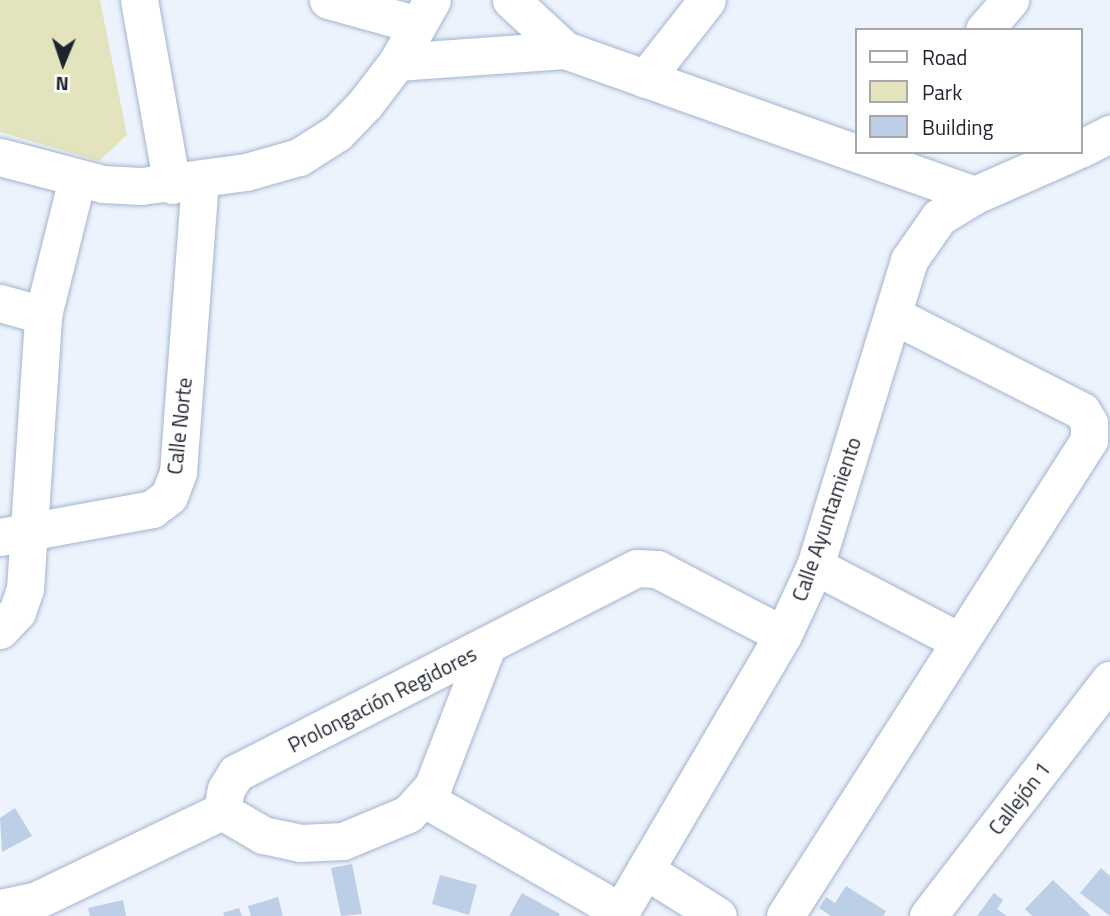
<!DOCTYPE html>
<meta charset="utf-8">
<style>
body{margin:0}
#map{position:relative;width:1110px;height:916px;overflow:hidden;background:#ecf3fd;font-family:"Titillium Web",sans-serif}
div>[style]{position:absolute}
.green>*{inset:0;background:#e3e3bd}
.building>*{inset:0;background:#bdcee7}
.roads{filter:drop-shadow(0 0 2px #a4b4cd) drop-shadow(0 0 2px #a4b4cd)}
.minor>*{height:37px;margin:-18.5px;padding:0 18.5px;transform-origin:18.5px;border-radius:18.5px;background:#fff}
span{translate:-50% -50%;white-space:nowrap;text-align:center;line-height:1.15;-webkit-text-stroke:7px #fff;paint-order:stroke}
.street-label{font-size:21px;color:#1e242d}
.legend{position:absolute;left:855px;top:28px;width:228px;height:126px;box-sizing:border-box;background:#fff;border:2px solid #a5a7ab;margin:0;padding:9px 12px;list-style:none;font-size:21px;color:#1e242d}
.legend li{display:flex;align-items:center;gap:14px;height:35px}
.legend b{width:35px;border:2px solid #a5a7ab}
.north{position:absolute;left:28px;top:28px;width:70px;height:70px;-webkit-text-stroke:5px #fff;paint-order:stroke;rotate:182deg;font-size:19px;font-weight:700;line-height:28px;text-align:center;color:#1e242d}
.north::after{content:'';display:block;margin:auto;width:24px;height:32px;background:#1e242d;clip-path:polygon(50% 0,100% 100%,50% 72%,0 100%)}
</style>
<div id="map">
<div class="green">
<div style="clip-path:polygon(0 0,100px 0,127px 135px,99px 161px,0 132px)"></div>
</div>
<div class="building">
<div style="clip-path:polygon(15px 808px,32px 836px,2px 852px,0 818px)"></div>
<div style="clip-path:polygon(352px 864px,362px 914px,341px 916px,331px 868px)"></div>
<div style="clip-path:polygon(1101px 868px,1110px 876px,1110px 916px,1080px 893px)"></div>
<div style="clip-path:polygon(440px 875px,477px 885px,469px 915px,432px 904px)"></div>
<div style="clip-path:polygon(1053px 880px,1091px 916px,1032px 916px,1025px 909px)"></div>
<div style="clip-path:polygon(846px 886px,886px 911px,883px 916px,831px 916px,819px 908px,826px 897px,835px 903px)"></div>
<div style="clip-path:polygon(522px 893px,560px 914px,559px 916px,509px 916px)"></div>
<div style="clip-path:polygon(994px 893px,1003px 900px,997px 909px,1007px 916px,977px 916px)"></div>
<div style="clip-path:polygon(278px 897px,283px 916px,251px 916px,248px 906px)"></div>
<div style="clip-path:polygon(123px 900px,126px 916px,90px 916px,88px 908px)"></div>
<div style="clip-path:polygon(239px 908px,242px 916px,224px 916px,223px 913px)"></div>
</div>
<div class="roads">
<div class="minor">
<div style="left:139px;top:0;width:188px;rotate:79.9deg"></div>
<div style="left:328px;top:0;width:93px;rotate:15.5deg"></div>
<div style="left:511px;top:0;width:74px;rotate:42.8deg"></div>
<div style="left:984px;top:30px;width:40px;rotate:-49deg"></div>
<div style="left:397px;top:62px;width:168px;rotate:-4.1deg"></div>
<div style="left:565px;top:50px;width:435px;rotate:19.5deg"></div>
<div style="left:645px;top:79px;width:100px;rotate:-51.9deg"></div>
<div style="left:1080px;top:149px;width:34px;rotate:-27deg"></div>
<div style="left:0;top:157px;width:106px;rotate:14.7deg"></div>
<div style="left:103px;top:184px;width:38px;rotate:3deg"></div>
<div style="left:141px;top:186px;width:106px;rotate:-7.6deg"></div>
<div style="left:246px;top:172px;width:55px;rotate:-15.8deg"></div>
<div style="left:299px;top:157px;width:45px;rotate:-32.3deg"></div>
<div style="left:337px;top:133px;width:40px;rotate:-46deg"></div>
<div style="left:365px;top:104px;width:53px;rotate:-52.7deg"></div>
<div style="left:397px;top:62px;width:71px;rotate:-60.6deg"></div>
<div style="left:0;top:303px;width:45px;rotate:15.6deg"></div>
<div style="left:0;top:537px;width:155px;rotate:-10.4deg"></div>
<div style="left:152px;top:509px;width:21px;rotate:-37deg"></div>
<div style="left:169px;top:496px;width:26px;rotate:-69deg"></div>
<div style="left:178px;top:472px;width:293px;rotate:-85.7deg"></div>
<div style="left:815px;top:566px;width:162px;rotate:27.5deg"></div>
<div style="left:0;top:630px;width:25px;rotate:-47deg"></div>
<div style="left:17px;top:612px;width:24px;rotate:-71deg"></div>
<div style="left:25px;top:589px;width:275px;rotate:-86.2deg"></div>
<div style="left:43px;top:315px;width:140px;rotate:-76deg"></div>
<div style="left:423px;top:798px;width:228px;rotate:29.9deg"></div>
<div style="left:222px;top:811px;width:48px;rotate:30.3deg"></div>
<div style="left:263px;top:835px;width:38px;rotate:12deg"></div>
<div style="left:300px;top:843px;width:43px;rotate:-2.7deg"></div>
<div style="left:343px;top:841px;width:70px;rotate:-22.6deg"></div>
<div style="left:408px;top:814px;width:38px;rotate:-48deg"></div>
<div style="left:433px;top:786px;width:150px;rotate:-68.9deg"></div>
<div style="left:645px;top:870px;width:86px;rotate:32.2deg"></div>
<div style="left:0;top:908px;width:38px;rotate:-12deg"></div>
<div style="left:37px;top:900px;width:205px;rotate:-25.7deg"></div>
<div style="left:222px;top:811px;width:22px;rotate:-80deg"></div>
<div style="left:226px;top:789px;width:19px;rotate:-58deg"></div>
<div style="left:236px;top:773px;width:450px;rotate:-27.1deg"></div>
<div style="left:637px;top:568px;width:20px;rotate:3deg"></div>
<div style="left:657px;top:569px;width:142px;rotate:27.6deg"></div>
<div style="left:618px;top:916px;width:326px;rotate:-59.6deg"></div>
<div style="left:783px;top:635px;width:76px;rotate:-65.1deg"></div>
<div style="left:815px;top:566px;width:320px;rotate:-72.9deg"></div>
<div style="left:909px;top:260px;width:52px;rotate:-55.1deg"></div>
<div style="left:939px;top:217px;width:42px;rotate:-31.4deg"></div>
<div style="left:975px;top:195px;width:107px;rotate:-23.7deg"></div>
<div style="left:785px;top:916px;width:565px;rotate:-57.44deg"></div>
<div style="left:1089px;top:440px;width:17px;rotate:-90deg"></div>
<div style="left:1089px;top:423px;width:14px;rotate:-120deg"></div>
<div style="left:1082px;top:411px;width:212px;rotate:-153.1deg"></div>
<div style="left:928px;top:916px;width:298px;rotate:-52.4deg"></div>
</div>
</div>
<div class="street-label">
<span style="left:179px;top:426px;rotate:-84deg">Calle Norte</span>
<span style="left:826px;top:519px;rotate:-71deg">Calle Ayuntamiento</span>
<span style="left:382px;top:699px;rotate:-27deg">Prolongación Regidores</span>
<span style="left:1019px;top:798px;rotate:-52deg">Callejón 1</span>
</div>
<ul class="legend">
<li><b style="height:9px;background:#fff"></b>Road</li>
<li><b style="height:19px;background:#e3e3bd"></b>Park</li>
<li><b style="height:19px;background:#bdcee7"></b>Building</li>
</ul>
<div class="north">N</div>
</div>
